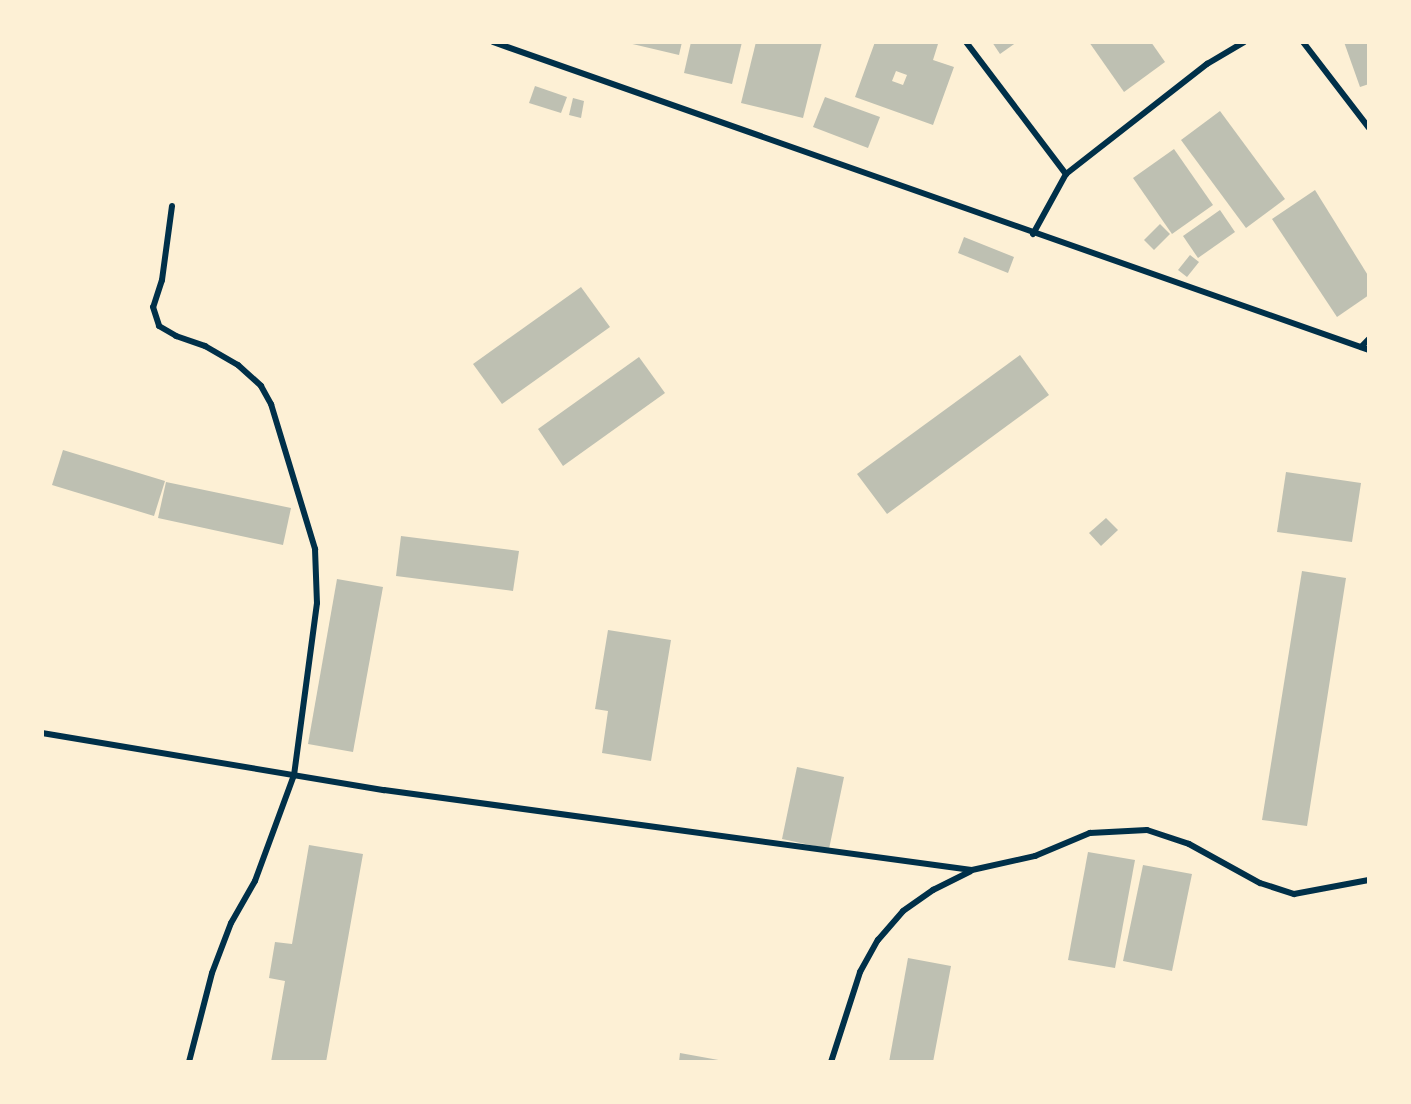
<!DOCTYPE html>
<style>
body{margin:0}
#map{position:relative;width:1411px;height:1104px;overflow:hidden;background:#fdf0d5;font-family:Roboto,sans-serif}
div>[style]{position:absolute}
.building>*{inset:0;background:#bec0b2}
.minor>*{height:6px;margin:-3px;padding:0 3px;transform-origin:3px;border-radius:3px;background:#003049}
span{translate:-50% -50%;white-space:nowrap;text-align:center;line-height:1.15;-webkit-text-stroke:6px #fdf0d5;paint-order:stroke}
.frame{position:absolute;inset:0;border:44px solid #fdf0d5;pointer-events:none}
</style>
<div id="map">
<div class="building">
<div style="clip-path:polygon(624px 42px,682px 42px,679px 55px)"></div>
<div style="clip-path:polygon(691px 42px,742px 42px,732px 84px,684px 73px)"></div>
<div style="clip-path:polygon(756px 42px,822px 42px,803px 118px,741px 103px)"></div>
<div style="clip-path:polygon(evenodd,875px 42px,938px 44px,933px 60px,954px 67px,933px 125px,855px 97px,875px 42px,896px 71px,907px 75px,903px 85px,892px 81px,896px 71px)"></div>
<div style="clip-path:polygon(992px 42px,1017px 42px,1000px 54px)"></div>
<div style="clip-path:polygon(1089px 42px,1151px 42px,1165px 62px,1124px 92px)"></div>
<div style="clip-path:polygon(1344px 42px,1369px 42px,1369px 84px,1360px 87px)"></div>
<div style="clip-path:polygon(535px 86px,567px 97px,561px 113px,529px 103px)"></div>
<div style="clip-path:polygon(825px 97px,880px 117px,868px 148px,813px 127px)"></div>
<div style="clip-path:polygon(573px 98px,584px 101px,581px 118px,569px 115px)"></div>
<div style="clip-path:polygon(1220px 111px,1285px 199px,1246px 228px,1181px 140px)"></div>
<div style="clip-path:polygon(1174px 149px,1213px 205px,1172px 234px,1133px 178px)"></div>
<div style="clip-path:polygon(1315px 190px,1369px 277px,1369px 295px,1337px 317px,1272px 219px)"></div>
<div style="clip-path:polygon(1220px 210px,1235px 232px,1198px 258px,1183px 236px)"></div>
<div style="clip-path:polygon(1160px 224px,1170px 234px,1154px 250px,1144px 240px)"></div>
<div style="clip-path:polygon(964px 237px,1014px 257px,1008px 273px,958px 253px)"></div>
<div style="clip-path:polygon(1190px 255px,1199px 262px,1187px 277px,1178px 270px)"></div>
<div style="clip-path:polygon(581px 287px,610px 327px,502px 404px,473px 364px)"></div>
<div style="clip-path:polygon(1020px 355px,1049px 395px,887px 514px,857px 474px)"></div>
<div style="clip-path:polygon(639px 357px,665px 393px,563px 466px,538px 429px)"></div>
<div style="clip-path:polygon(63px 450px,165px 481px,154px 516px,52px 485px)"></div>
<div style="clip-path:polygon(1286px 472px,1361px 483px,1352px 542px,1277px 532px)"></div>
<div style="clip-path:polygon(166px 482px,291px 508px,283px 545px,158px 518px)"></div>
<div style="clip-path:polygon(1106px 518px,1118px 530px,1101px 546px,1089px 533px)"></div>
<div style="clip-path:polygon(401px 536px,519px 551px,513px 591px,396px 576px)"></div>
<div style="clip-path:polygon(1302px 571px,1346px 578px,1307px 826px,1262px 820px)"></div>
<div style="clip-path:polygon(337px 579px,383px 587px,353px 752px,308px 744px)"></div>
<div style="clip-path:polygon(608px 630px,671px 640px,651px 761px,602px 753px,608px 711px,595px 709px)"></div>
<div style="clip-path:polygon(797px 767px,844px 777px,829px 849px,782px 839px)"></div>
<div style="clip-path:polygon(309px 845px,363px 854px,326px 1062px,271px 1062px,285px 981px,269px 978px,275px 942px,292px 944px)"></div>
<div style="clip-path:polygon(1088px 852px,1135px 860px,1115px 968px,1068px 960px)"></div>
<div style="clip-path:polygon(1143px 865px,1192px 874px,1172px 971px,1123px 961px)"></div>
<div style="clip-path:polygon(908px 958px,951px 966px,933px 1062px,889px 1062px)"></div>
<div style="clip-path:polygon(680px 1053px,724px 1061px,724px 1062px,679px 1062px)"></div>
</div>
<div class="minor">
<div style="left:493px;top:42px;width:929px;rotate:19.37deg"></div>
<div style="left:966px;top:42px;width:166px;rotate:52.9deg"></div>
<div style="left:1303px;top:42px;width:108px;rotate:52.5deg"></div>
<div style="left:172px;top:206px;width:75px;rotate:97.7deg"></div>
<div style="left:162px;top:280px;width:28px;rotate:108deg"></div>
<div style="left:153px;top:307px;width:20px;rotate:72deg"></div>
<div style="left:159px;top:326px;width:20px;rotate:30deg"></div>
<div style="left:176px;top:336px;width:31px;rotate:19deg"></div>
<div style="left:205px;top:346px;width:38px;rotate:30deg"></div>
<div style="left:238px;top:365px;width:31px;rotate:42deg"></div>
<div style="left:261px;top:386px;width:21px;rotate:61deg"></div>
<div style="left:271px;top:404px;width:152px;rotate:73.1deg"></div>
<div style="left:315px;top:549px;width:54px;rotate:87.9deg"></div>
<div style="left:317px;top:603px;width:174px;rotate:97.6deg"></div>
<div style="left:294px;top:775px;width:113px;rotate:110.2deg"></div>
<div style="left:255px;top:881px;width:48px;rotate:119.7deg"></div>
<div style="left:231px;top:923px;width:53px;rotate:110.8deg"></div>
<div style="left:212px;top:973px;width:92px;rotate:104.5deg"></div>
<div style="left:1033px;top:234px;width:68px;rotate:-61.2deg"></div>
<div style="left:1066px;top:174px;width:179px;rotate:-38deg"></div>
<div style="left:1207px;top:64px;width:43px;rotate:-30.7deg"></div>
<div style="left:1361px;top:347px;width:11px;rotate:-45deg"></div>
<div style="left:42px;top:733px;width:347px;rotate:9.5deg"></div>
<div style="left:384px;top:790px;width:593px;rotate:7.75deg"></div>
<div style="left:972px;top:870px;width:65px;rotate:-12.5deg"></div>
<div style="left:1035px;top:856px;width:60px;rotate:-22.7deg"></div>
<div style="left:1090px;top:833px;width:57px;rotate:-3deg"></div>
<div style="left:1147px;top:830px;width:44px;rotate:18.4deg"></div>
<div style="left:1189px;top:844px;width:81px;rotate:28.8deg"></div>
<div style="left:1260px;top:883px;width:36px;rotate:18deg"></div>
<div style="left:1294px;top:894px;width:76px;rotate:-10.6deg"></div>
<div style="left:831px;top:1062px;width:95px;rotate:-72.1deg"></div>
<div style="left:860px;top:972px;width:37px;rotate:-61deg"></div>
<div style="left:878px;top:940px;width:38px;rotate:-49deg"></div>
<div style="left:903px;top:911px;width:37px;rotate:-35deg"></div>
<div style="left:933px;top:890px;width:42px;rotate:-26.6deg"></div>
</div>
<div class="frame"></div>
</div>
